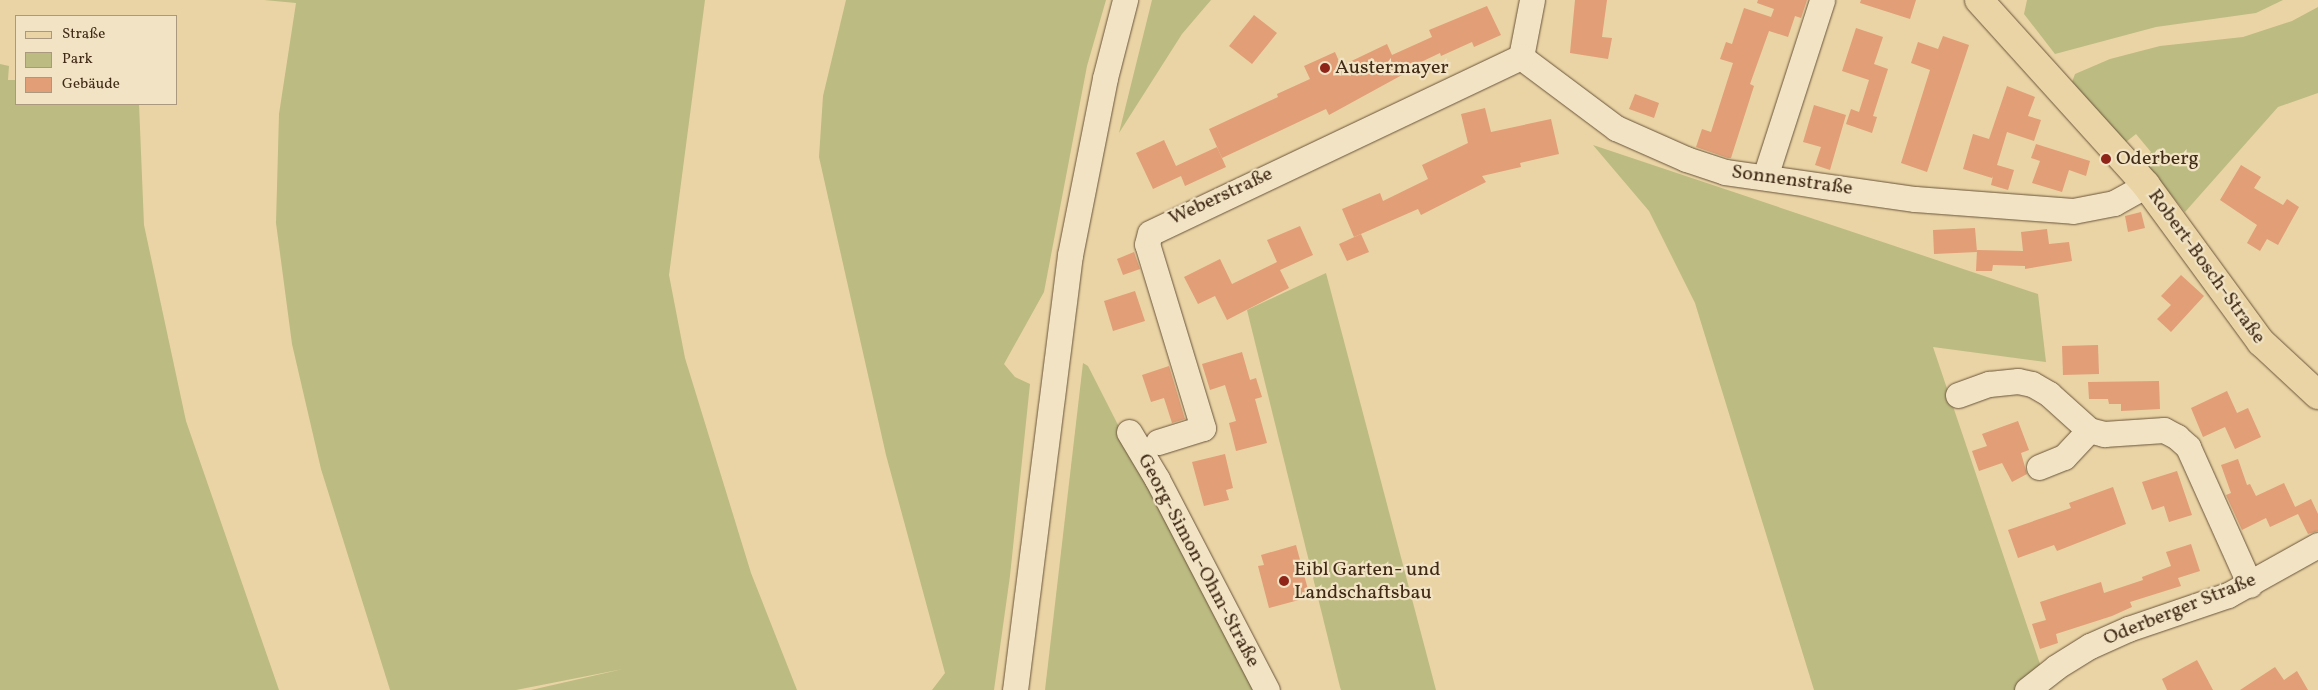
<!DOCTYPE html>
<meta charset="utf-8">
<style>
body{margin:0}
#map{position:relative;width:2318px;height:690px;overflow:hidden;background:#ead4a5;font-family:Vollkorn,serif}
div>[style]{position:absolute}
.green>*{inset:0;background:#bcbb82}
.building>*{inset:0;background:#e19e77}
.roads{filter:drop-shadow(0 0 1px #6a543a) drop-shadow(0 0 1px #6a543a)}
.minor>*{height:25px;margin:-12.5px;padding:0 12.5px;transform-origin:12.5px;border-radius:12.5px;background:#f1e3c4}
.major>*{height:28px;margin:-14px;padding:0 14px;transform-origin:14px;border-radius:14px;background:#ead4a5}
.dots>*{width:14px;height:14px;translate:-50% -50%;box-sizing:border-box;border:2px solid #f1e3c4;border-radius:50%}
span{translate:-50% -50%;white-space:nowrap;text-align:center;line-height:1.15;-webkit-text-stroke:4.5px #f1e3c4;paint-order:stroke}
.poi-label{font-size:20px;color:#402a16}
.left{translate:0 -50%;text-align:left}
.street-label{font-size:20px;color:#402a16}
.legend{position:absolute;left:15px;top:15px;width:162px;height:90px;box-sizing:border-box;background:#f1e3c4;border:1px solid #aa997e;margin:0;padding:6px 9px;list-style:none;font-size:15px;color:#402a16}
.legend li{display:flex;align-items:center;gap:10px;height:25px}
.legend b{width:25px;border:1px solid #aa997e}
</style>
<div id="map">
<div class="green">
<div style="clip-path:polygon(264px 0,705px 0,669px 275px,685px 358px,751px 573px,797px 690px,531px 690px,623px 669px,516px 690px,390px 690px,321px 469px,292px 344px,276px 223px,279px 114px,296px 3px)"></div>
<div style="clip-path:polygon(846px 0,1106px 0,1087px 66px,1044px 292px,1004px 364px,1015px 377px,1030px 384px,1010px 576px,994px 690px,932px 690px,945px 673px,886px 455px,819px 157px,823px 96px)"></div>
<div style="clip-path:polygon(1152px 0,1211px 0,1182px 34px,1119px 133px)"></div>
<div style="clip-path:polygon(2027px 0,2283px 0,2256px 13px,2156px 27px,2055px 54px,2024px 14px)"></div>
<div style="clip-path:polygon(2318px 7px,2318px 93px,2278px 107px,2185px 212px,2143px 160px,2151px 152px,2136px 134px,2126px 142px,2072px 82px,2075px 74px,2110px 59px,2160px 46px,2243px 37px,2292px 21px)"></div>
<div style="clip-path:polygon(0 64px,9px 66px,8px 80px,16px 80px,16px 104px,139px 104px,144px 225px,186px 421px,279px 690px,0 690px)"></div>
<div style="clip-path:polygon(1593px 145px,2038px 294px,2046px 362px,1933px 347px,2041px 667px,2020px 690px,1814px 690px,1695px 303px,1649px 211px)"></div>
<div style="clip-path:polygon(1326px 273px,1436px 690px,1341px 690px,1340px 687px,1247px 310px)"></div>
<div style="clip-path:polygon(1083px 363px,1088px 366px,1253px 690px,1045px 690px)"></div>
</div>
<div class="building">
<div style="clip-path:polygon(1575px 0,1607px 0,1602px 37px,1612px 38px,1608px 59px,1570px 53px)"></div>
<div style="clip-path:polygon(1758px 0,1807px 0,1801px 18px,1795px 16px,1788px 37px,1769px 31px,1750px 84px,1754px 86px,1731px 158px,1728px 158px,1696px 147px,1702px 129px,1711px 132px,1733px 63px,1720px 59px,1726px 42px,1732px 44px,1744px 8px,1771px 17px,1774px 9px,1757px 3px)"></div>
<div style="clip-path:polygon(1861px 0,1916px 0,1910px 19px,1860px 3px)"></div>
<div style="clip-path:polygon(1487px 6px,1501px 35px,1474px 47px,1472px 42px,1441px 56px,1440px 53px,1400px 72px,1402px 75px,1329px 115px,1326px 109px,1222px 158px,1209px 129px,1278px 97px,1277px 94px,1310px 79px,1304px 66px,1335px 52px,1341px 66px,1387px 44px,1392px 55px,1432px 37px,1429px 30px)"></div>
<div style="clip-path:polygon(1254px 15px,1277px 33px,1252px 64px,1229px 46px)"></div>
<div style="clip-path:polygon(1856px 28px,1883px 37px,1874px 64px,1888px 69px,1873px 116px,1877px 117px,1872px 133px,1846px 124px,1851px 109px,1859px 112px,1869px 80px,1842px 71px)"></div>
<div style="clip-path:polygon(1943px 36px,1969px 45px,1927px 172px,1901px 163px,1930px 70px,1911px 63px,1918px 42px,1938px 49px)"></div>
<div style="clip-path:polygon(2007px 86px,2035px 97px,2028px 116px,2041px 120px,2034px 141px,2007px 132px,1997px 165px,2014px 170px,2008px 190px,1991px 185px,1993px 176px,1992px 178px,1963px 169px,1973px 134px,1989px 139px)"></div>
<div style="clip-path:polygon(1635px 94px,1659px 103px,1654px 118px,1629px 109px)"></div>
<div style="clip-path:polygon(1814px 105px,1846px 115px,1830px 170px,1815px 165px,1821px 147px,1803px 142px)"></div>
<div style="clip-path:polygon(1485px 108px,1491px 132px,1551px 119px,1559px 154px,1520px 163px,1521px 167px,1482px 176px,1486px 182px,1421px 215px,1418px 209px,1354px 237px,1342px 209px,1380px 193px,1383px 201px,1428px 179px,1422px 165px,1468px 143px,1461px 114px)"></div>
<div style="clip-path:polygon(1164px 140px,1176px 166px,1217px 147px,1226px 167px,1185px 186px,1181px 176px,1153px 189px,1136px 153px)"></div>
<div style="clip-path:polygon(2036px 144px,2090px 161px,2086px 176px,2069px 170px,2062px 192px,2032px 183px,2040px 161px,2031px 158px)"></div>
<div style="clip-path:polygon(2241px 165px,2261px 177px,2254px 188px,2283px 205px,2287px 199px,2299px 207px,2278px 245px,2267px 239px,2260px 251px,2247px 243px,2257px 225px,2220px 200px)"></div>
<div style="clip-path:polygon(2141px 212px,2145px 228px,2128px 232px,2125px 216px)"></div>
<div style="clip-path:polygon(1300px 226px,1313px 255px,1280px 270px,1289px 288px,1227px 320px,1215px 296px,1198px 304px,1184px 277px,1220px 259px,1232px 284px,1277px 262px,1267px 240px)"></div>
<div style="clip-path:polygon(1975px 228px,1977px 252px,1934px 254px,1933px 230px)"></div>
<div style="clip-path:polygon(2047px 229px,2049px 244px,2069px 242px,2072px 261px,2025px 269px,2025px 266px,1993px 265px,1992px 271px,1976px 271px,1977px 250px,2023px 251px,2021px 232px)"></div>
<div style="clip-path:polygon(1361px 234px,1369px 252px,1347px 261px,1339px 244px)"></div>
<div style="clip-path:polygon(1134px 252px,1140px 269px,1123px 275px,1117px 259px)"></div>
<div style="clip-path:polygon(2181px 275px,2204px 296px,2171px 332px,2157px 319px,2171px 305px,2161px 296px)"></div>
<div style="clip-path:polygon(1135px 291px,1145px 321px,1113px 331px,1104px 301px)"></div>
<div style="clip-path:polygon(2098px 345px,2099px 374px,2063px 375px,2062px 346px)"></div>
<div style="clip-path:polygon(1242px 352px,1250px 380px,1256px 378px,1262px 397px,1255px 399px,1267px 443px,1236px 451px,1229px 423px,1236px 421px,1225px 385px,1210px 390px,1202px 364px)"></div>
<div style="clip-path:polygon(1169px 366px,1185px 419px,1172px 423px,1164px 398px,1151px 402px,1142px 375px)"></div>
<div style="clip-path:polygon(2159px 381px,2160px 409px,2121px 411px,2121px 404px,2109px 404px,2108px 399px,2089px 399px,2088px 382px)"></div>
<div style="clip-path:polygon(2227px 391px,2237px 413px,2248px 408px,2261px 437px,2235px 449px,2225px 427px,2203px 437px,2191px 408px)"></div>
<div style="clip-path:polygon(2018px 421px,2029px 450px,2021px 453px,2027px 474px,2012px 482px,2002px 463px,1979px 471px,1972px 451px,1987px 446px,1982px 434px)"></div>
<div style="clip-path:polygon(1225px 454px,1233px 488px,1226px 490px,1229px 500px,1204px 506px,1192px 462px)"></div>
<div style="clip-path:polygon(2238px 459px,2247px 485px,2250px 484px,2256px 496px,2284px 483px,2297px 511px,2295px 507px,2311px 499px,2318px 514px,2318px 531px,2308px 534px,2298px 514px,2270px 527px,2266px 518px,2242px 530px,2226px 495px,2231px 493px,2221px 465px)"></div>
<div style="clip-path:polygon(2177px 471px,2192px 515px,2169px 522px,2164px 506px,2152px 510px,2142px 482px)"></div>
<div style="clip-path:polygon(2113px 487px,2126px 524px,2057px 551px,2054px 545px,2018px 558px,2008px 530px,2071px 508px,2069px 503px)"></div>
<div style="clip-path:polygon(2191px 544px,2200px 571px,2178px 578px,2181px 586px,2130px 602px,2132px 607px,2112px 616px,2056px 634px,2058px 643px,2040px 649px,2032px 624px,2046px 620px,2040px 602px,2101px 582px,2104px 593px,2143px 580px,2142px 577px,2171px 566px,2166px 552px)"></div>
<div style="clip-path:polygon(1296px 545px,1310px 597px,1269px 608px,1258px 566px,1264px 565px,1261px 555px)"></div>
<div style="clip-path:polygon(2197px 660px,2213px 690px,2167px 690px,2162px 679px)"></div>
<div style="clip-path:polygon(2275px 667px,2284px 680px,2297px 671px,2308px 690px,2240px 690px)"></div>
</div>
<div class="roads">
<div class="minor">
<div style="left:1532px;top:0;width:58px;rotate:100.9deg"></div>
<div style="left:1521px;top:57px;width:119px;rotate:36.8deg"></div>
<div style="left:1616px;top:128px;width:77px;rotate:23.9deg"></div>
<div style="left:1686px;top:159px;width:41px;rotate:18.4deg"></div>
<div style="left:1725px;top:172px;width:192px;rotate:8.1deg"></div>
<div style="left:1915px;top:199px;width:158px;rotate:4.3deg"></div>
<div style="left:2073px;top:211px;width:42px;rotate:-11deg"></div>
<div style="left:2114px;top:203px;width:37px;rotate:-29deg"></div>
<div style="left:1765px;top:177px;width:186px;rotate:-72.1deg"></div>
<div style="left:1958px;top:395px;width:33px;rotate:-20deg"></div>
<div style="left:1989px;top:384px;width:29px;rotate:-6deg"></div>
<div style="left:2018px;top:381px;width:14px;rotate:12deg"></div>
<div style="left:2032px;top:384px;width:20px;rotate:30deg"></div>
<div style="left:2049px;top:394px;width:54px;rotate:42deg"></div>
<div style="left:2089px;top:430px;width:16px;rotate:15deg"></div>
<div style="left:2104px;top:434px;width:60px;rotate:-3.8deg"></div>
<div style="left:2164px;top:430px;width:15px;rotate:28deg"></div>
<div style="left:2177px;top:437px;width:15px;rotate:42deg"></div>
<div style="left:2188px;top:447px;width:151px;rotate:65.8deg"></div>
<div style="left:1129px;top:432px;width:55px;rotate:59.2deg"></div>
<div style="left:1157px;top:479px;width:238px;rotate:62.5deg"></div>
<div style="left:1158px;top:442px;width:47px;rotate:-17.3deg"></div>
<div style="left:1203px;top:428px;width:192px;rotate:-106.9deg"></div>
<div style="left:1147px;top:244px;width:11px;rotate:-75deg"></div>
<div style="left:1150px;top:233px;width:411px;rotate:-25.4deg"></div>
<div style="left:2039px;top:467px;width:27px;rotate:-22deg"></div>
<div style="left:2064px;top:457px;width:37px;rotate:-47deg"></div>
<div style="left:1015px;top:690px;width:438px;rotate:-82.8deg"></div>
<div style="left:1070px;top:255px;width:180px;rotate:-78.8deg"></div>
<div style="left:1105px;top:78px;width:81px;rotate:-75.6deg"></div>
<div style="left:2027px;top:690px;width:37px;rotate:-38deg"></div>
<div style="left:2056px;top:667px;width:40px;rotate:-32deg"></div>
<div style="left:2090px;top:646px;width:42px;rotate:-24.1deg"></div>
<div style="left:2128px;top:629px;width:106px;rotate:-18.8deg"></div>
<div style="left:2228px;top:595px;width:103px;rotate:-29.1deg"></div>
</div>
<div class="major">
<div style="left:1979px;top:0;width:249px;rotate:47.9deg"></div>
<div style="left:2146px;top:185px;width:195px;rotate:53.8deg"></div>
<div style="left:2261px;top:342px;width:78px;rotate:42.9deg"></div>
</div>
</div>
<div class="dots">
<div style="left:1325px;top:68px;background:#8f2418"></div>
<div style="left:2106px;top:159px;background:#8f2418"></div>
<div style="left:1284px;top:581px;background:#8f2418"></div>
</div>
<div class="poi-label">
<span class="left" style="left:1335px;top:68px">Austermayer</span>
<span class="left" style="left:2116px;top:159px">Oderberg</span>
<span class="left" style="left:1294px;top:582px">Eibl Garten- und<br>Landschaftsbau</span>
</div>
<div class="street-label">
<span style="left:1792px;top:181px;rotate:8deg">Sonnenstraße</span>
<span style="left:1221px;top:197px;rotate:-25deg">Weberstraße</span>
<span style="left:2206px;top:267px;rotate:54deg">Robert-Bosch-Straße</span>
<span style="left:1198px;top:561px;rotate:62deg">Georg-Simon-Ohm-Straße</span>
<span style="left:2180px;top:610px;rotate:-22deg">Oderberger Straße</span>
</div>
<ul class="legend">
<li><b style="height:6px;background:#ead4a5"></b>Straße</li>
<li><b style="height:14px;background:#bcbb82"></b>Park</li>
<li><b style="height:14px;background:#e19e77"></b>Gebäude</li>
</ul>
</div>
